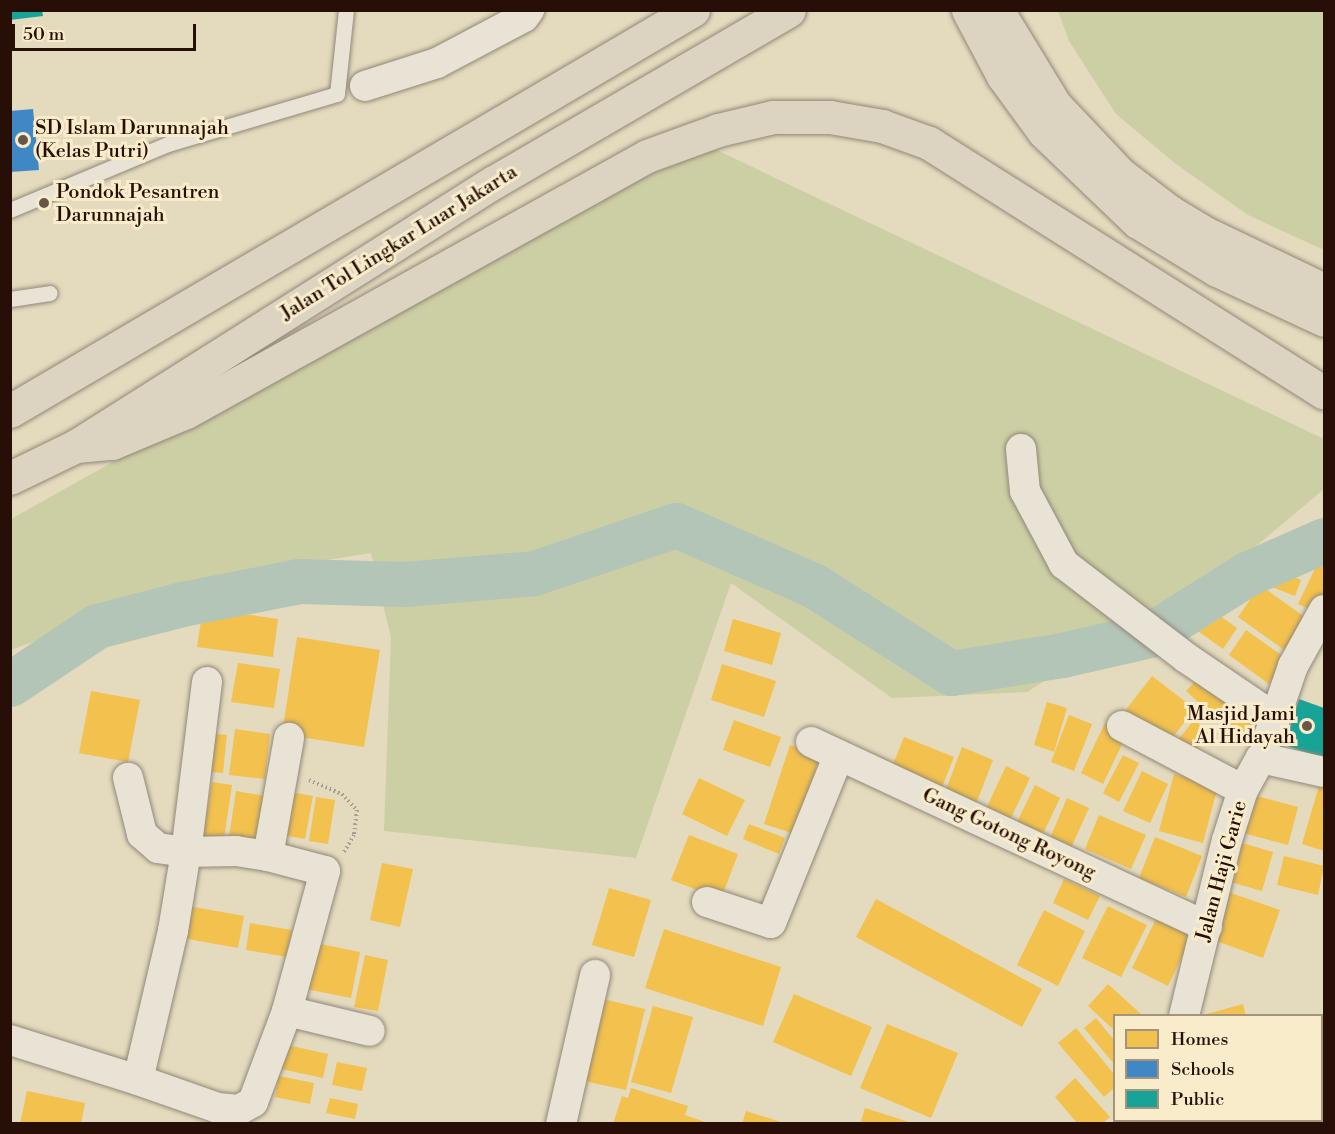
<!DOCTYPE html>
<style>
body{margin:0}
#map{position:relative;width:1335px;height:1134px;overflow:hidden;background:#e4dabe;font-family:"Libre Bodoni",serif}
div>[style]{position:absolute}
.green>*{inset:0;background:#cccea4}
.homes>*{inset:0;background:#f2c14e}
.schools>*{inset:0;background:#3f88c5}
.public>*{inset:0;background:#17a398}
.river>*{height:45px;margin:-22.5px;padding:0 22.5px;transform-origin:22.5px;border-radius:22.5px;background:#b3c5b6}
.path>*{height:4px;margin-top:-2px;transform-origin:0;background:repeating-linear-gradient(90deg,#a39c91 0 1.5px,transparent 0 4.5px)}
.roads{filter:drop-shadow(0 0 2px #918878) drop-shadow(0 0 2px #918878)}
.lane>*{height:15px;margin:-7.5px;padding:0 7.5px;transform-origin:7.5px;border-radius:7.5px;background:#e8e3d5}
.street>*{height:30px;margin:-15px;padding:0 15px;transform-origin:15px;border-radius:15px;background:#e8e3d5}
.highway>*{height:33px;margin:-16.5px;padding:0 16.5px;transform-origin:16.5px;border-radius:16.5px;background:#dcd3c1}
.dots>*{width:16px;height:16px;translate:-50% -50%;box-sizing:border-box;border:3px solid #f8ecca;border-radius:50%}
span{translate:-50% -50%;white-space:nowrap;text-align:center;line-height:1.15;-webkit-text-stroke:6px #f8ecca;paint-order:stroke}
.poi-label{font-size:20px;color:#270f07}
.left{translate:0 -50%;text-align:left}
.right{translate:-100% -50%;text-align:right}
.street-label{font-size:20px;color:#270f07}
.frame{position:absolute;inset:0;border:12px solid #270f07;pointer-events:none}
.legend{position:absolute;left:1113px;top:1014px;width:210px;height:108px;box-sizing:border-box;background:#f8ecca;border:2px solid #a4947c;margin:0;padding:8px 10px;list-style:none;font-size:18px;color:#270f07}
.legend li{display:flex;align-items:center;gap:12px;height:30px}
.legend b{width:30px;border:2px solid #a4947c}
.scale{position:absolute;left:12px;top:24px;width:184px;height:27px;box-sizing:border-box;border:3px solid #270f07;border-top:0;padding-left:8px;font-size:18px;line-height:21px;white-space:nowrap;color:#270f07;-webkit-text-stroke:4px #f8ecca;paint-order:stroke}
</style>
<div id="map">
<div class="green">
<div style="clip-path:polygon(1058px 11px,1324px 11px,1324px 250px,1248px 215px,1176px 164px,1116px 114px,1069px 41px)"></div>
<div style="clip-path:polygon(706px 145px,1324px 439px,1324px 489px,1249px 552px,1027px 692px,892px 698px,731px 583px,636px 858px,384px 831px,391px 638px,371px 553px,200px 580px,11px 650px,11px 519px,513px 238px)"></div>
</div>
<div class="homes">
<div style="clip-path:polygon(1322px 554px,1324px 593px,1316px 612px,1298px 604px)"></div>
<div style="clip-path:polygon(1270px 568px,1301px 580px,1295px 596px,1264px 584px)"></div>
<div style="clip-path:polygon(1260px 585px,1309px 620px,1287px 652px,1238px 617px)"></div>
<div style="clip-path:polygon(203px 608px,278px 619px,273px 657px,197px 647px)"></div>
<div style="clip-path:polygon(1213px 611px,1237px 628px,1223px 649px,1198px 631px)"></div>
<div style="clip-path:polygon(733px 619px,781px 633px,772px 665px,724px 651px)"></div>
<div style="clip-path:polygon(1246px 630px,1287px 659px,1269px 684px,1229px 655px)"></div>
<div style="clip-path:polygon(297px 637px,380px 650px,364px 747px,282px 734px)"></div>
<div style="clip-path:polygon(238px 663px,280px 669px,274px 708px,231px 702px)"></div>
<div style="clip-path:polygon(722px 664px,776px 681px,764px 717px,711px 700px)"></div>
<div style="clip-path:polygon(1204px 672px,1261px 723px,1243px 743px,1186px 691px)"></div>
<div style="clip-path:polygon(1152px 676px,1195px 709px,1168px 743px,1125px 711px)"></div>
<div style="clip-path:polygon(91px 691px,140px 700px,128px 762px,79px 753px)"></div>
<div style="clip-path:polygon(1047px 702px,1067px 708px,1054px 752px,1034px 745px)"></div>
<div style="clip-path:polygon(1069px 715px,1092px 724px,1074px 771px,1051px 762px)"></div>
<div style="clip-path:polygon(734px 720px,781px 737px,770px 767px,723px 750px)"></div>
<div style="clip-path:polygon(1194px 720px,1210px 733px,1190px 758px,1173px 746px)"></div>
<div style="clip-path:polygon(1105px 723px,1127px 734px,1103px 784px,1081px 773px)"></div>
<div style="clip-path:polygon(235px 729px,270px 734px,265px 779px,229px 775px)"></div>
<div style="clip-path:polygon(205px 733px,227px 735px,223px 773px,201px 771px)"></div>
<div style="clip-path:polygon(904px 737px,954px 757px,942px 787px,892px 767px)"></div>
<div style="clip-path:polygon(790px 745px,820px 755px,795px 834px,764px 824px)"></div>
<div style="clip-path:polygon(962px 747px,993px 760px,976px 804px,945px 792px)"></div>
<div style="clip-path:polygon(1123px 755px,1139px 763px,1119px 802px,1103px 793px)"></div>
<div style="clip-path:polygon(1006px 766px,1030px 778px,1010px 820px,986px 809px)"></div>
<div style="clip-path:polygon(1142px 771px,1168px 784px,1150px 823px,1123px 811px)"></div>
<div style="clip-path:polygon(1174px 774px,1218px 786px,1203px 843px,1159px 831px)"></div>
<div style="clip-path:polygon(699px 778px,745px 800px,727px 836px,682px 814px)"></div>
<div style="clip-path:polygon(212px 782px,232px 785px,224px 839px,203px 836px)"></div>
<div style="clip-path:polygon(1035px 785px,1060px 798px,1043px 834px,1017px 822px)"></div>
<div style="clip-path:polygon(1319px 786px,1324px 788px,1324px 851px,1302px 844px)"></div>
<div style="clip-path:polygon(236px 791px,271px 797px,265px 842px,229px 837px)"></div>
<div style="clip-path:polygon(285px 791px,313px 796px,305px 839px,276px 834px)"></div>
<div style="clip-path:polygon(1249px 794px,1298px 807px,1288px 845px,1239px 832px)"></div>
<div style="clip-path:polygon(316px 797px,335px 800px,328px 844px,309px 841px)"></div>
<div style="clip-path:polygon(1067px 798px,1089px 808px,1071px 848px,1050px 838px)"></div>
<div style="clip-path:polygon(1099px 815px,1146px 835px,1131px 869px,1085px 849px)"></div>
<div style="clip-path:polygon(749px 824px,785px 838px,779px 854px,743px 839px)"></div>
<div style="clip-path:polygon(689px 835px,738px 854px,721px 899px,671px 880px)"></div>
<div style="clip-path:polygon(1155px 837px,1202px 856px,1186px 897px,1139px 878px)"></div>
<div style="clip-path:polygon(1232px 840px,1273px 852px,1262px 891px,1220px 879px)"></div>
<div style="clip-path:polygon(1284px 856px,1324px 866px,1318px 895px,1277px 885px)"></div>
<div style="clip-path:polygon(382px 863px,413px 869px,400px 927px,370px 920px)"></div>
<div style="clip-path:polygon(1064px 879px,1100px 896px,1088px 920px,1053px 903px)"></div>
<div style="clip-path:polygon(609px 888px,651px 900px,634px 957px,592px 945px)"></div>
<div style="clip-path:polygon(1228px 892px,1280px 910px,1263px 958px,1211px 939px)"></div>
<div style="clip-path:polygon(876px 899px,1042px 989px,1022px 1027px,856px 937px)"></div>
<div style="clip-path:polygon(188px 906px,244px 916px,238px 948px,182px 938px)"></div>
<div style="clip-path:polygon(1108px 906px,1147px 925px,1121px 977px,1082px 958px)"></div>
<div style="clip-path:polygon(1044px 910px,1085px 931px,1058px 986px,1017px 965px)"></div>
<div style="clip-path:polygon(1156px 919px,1192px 936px,1168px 986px,1132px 968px)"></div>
<div style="clip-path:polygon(250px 923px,292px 930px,287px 957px,246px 950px)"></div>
<div style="clip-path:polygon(664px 929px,781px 967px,763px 1026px,645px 988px)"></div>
<div style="clip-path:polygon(311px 942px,360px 952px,351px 998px,301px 988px)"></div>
<div style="clip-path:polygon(365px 955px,388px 960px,378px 1011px,354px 1007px)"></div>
<div style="clip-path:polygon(1108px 984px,1143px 1016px,1114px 1016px,1114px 1030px,1088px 1006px)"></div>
<div style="clip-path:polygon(794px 994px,872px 1027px,851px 1076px,773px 1042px)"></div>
<div style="clip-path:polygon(603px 999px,645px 1009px,626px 1090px,584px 1081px)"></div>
<div style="clip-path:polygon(1243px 1004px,1246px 1016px,1203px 1016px,1203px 1015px)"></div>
<div style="clip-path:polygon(653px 1006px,693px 1017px,671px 1093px,631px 1082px)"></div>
<div style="clip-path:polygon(1096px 1018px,1114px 1040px,1114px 1064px,1084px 1028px)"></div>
<div style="clip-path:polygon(887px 1024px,958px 1053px,931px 1118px,860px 1088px)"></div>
<div style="clip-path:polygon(1076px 1028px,1114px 1074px,1114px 1088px,1104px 1097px,1058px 1043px)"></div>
<div style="clip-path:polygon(287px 1045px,328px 1054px,323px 1078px,281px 1069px)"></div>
<div style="clip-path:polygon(337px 1062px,367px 1068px,362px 1091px,332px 1085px)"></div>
<div style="clip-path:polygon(279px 1076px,314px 1083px,310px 1104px,275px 1097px)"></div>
<div style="clip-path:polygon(1075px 1078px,1110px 1117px,1102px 1124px,1078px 1124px,1055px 1097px)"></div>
<div style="clip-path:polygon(631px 1088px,688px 1106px,685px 1115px,711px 1124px,613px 1124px,622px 1096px,628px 1098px)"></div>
<div style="clip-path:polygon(27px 1091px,85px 1103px,81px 1124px,20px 1124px)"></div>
<div style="clip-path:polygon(330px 1098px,358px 1104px,355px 1119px,326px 1113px)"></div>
<div style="clip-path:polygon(865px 1108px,912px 1123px,912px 1124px,860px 1124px)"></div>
<div style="clip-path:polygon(746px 1111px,784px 1123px,784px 1124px,742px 1124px)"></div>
</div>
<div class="schools">
<div style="clip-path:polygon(33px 109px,39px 170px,10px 172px,10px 111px)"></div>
</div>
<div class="public">
<div style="clip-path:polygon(10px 10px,42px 10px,43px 16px,10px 20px)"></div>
<div style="clip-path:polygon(1299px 699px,1324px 708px,1324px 758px,1284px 745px)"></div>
</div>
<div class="river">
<div style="left:10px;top:684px;width:105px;rotate:-33.7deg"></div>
<div style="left:97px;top:626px;width:88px;rotate:-14.5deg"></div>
<div style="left:182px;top:604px;width:119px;rotate:-11.1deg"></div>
<div style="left:299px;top:581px;width:105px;rotate:1.6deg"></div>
<div style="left:404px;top:584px;width:130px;rotate:-4.8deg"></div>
<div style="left:534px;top:573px;width:150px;rotate:-18.7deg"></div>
<div style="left:676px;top:525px;width:150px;rotate:23.7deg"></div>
<div style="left:813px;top:585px;width:164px;rotate:32.5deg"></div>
<div style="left:951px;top:673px;width:112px;rotate:-9.2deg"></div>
<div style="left:1062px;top:655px;width:90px;rotate:-12.8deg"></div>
<div style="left:1150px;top:635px;width:115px;rotate:-32.2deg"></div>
<div style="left:1247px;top:574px;width:84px;rotate:-23.8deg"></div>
</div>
<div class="path">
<div style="left:309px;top:780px;width:36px;rotate:23deg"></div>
<div style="left:342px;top:794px;width:22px;rotate:47deg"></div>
<div style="left:357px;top:810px;width:25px;rotate:97deg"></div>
<div style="left:354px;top:835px;width:21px;rotate:121deg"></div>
</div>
<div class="roads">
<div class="lane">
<div style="left:10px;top:210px;width:171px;rotate:-22.7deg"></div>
<div style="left:168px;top:144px;width:176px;rotate:-16.5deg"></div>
<div style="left:337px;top:94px;width:84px;rotate:-83.9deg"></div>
<div style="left:10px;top:299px;width:40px;rotate:-8.5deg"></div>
</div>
<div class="street">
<div style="left:365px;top:86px;width:76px;rotate:-17.7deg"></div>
<div style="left:437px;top:63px;width:98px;rotate:-27.9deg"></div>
<div style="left:524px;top:17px;width:9px;rotate:-54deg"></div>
<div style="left:1021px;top:449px;width:42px;rotate:84.6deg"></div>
<div style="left:1025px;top:491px;width:83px;rotate:61.9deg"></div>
<div style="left:1064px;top:564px;width:153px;rotate:37.5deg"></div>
<div style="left:1185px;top:657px;width:109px;rotate:34.1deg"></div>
<div style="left:207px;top:682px;width:171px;rotate:97deg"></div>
<div style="left:186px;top:852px;width:50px;rotate:-1.1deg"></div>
<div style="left:236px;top:851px;width:32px;rotate:9deg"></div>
<div style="left:268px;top:856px;width:120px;rotate:-79.9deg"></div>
<div style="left:1122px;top:726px;width:137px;rotate:27.9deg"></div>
<div style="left:1269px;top:736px;width:74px;rotate:-71.1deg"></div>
<div style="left:1293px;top:666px;width:64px;rotate:-61deg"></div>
<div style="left:811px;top:742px;width:437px;rotate:25deg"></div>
<div style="left:707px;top:902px;width:67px;rotate:18.2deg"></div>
<div style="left:771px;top:923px;width:181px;rotate:-68deg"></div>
<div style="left:287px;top:1011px;width:85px;rotate:13.5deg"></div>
<div style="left:1184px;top:1016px;width:181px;rotate:-76.3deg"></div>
<div style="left:1227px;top:840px;width:52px;rotate:-72.3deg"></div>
<div style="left:1243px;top:790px;width:37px;rotate:-61deg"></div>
<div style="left:1261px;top:758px;width:65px;rotate:12.5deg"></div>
<div style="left:10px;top:1040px;width:134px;rotate:17.4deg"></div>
<div style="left:138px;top:1080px;width:153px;rotate:-76.8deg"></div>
<div style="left:173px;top:931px;width:80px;rotate:-80.7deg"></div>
<div style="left:186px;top:852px;width:28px;rotate:-172deg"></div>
<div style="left:158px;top:848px;width:21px;rotate:-139deg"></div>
<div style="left:142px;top:834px;width:58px;rotate:-104deg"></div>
<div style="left:1322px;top:1062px;width:6px;rotate:-72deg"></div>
<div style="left:138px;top:1080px;width:85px;rotate:19.3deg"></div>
<div style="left:218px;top:1108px;width:21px;rotate:5deg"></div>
<div style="left:239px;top:1110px;width:16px;rotate:-30deg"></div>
<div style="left:253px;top:1102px;width:97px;rotate:-69.5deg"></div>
<div style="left:287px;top:1011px;width:145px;rotate:-74.8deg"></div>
<div style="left:325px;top:871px;width:59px;rotate:-165.3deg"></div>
<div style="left:561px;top:1124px;width:153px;rotate:-77.1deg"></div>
<div style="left:1152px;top:1124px;width:4px;rotate:-63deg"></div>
<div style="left:1295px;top:1124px;width:4px;rotate:-76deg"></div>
</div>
<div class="highway">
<div style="left:968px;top:10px;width:75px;rotate:62.1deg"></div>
<div style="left:1003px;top:76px;width:69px;rotate:53.8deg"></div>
<div style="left:1044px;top:132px;width:130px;rotate:43.8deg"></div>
<div style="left:1138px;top:222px;width:92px;rotate:31.3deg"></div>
<div style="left:1217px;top:270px;width:118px;rotate:25deg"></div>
<div style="left:997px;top:10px;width:111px;rotate:58.6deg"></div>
<div style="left:1055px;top:105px;width:93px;rotate:46.7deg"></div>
<div style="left:1119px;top:173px;width:64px;rotate:37.4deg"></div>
<div style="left:1170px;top:212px;width:41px;rotate:31deg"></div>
<div style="left:1205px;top:233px;width:132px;rotate:25.6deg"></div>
<div style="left:10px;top:411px;width:792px;rotate:-30.42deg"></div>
<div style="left:76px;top:446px;width:36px;rotate:-5deg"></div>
<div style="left:112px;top:443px;width:80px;rotate:-22.7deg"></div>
<div style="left:186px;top:412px;width:527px;rotate:-29.04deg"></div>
<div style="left:647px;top:156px;width:76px;rotate:-20.1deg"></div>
<div style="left:718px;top:130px;width:57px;rotate:-13.3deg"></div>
<div style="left:773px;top:117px;width:57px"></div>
<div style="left:830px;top:117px;width:53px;rotate:9.8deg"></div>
<div style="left:882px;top:126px;width:50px;rotate:19.9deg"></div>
<div style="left:929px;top:143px;width:467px;rotate:32.3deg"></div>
<div style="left:10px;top:478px;width:73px;rotate:-25.9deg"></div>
<div style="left:76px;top:446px;width:494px;rotate:-32.3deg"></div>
<div style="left:494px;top:182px;width:341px;rotate:-30.2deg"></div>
</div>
</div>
<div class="dots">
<div style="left:23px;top:140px;background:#695647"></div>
<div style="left:44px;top:203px;background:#695647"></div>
<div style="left:1307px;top:726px;background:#695647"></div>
</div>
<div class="poi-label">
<span class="left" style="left:35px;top:140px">SD Islam Darunnajah<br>(Kelas Putri)</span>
<span class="left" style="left:56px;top:204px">Pondok Pesantren<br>Darunnajah</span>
<span class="right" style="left:1295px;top:726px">Masjid Jami<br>Al Hidayah</span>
</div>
<div class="street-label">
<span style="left:399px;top:243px;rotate:-32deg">Jalan Tol Lingkar Luar Jakarta</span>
<span style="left:1009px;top:834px;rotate:25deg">Gang Gotong Royong</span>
<span style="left:1222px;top:871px;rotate:-75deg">Jalan Haji Garie</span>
</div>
<div class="frame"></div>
<ul class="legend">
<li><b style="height:16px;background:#f2c14e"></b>Homes</li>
<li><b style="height:16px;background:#3f88c5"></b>Schools</li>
<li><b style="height:16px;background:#17a398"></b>Public</li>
</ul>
<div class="scale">50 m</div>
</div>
